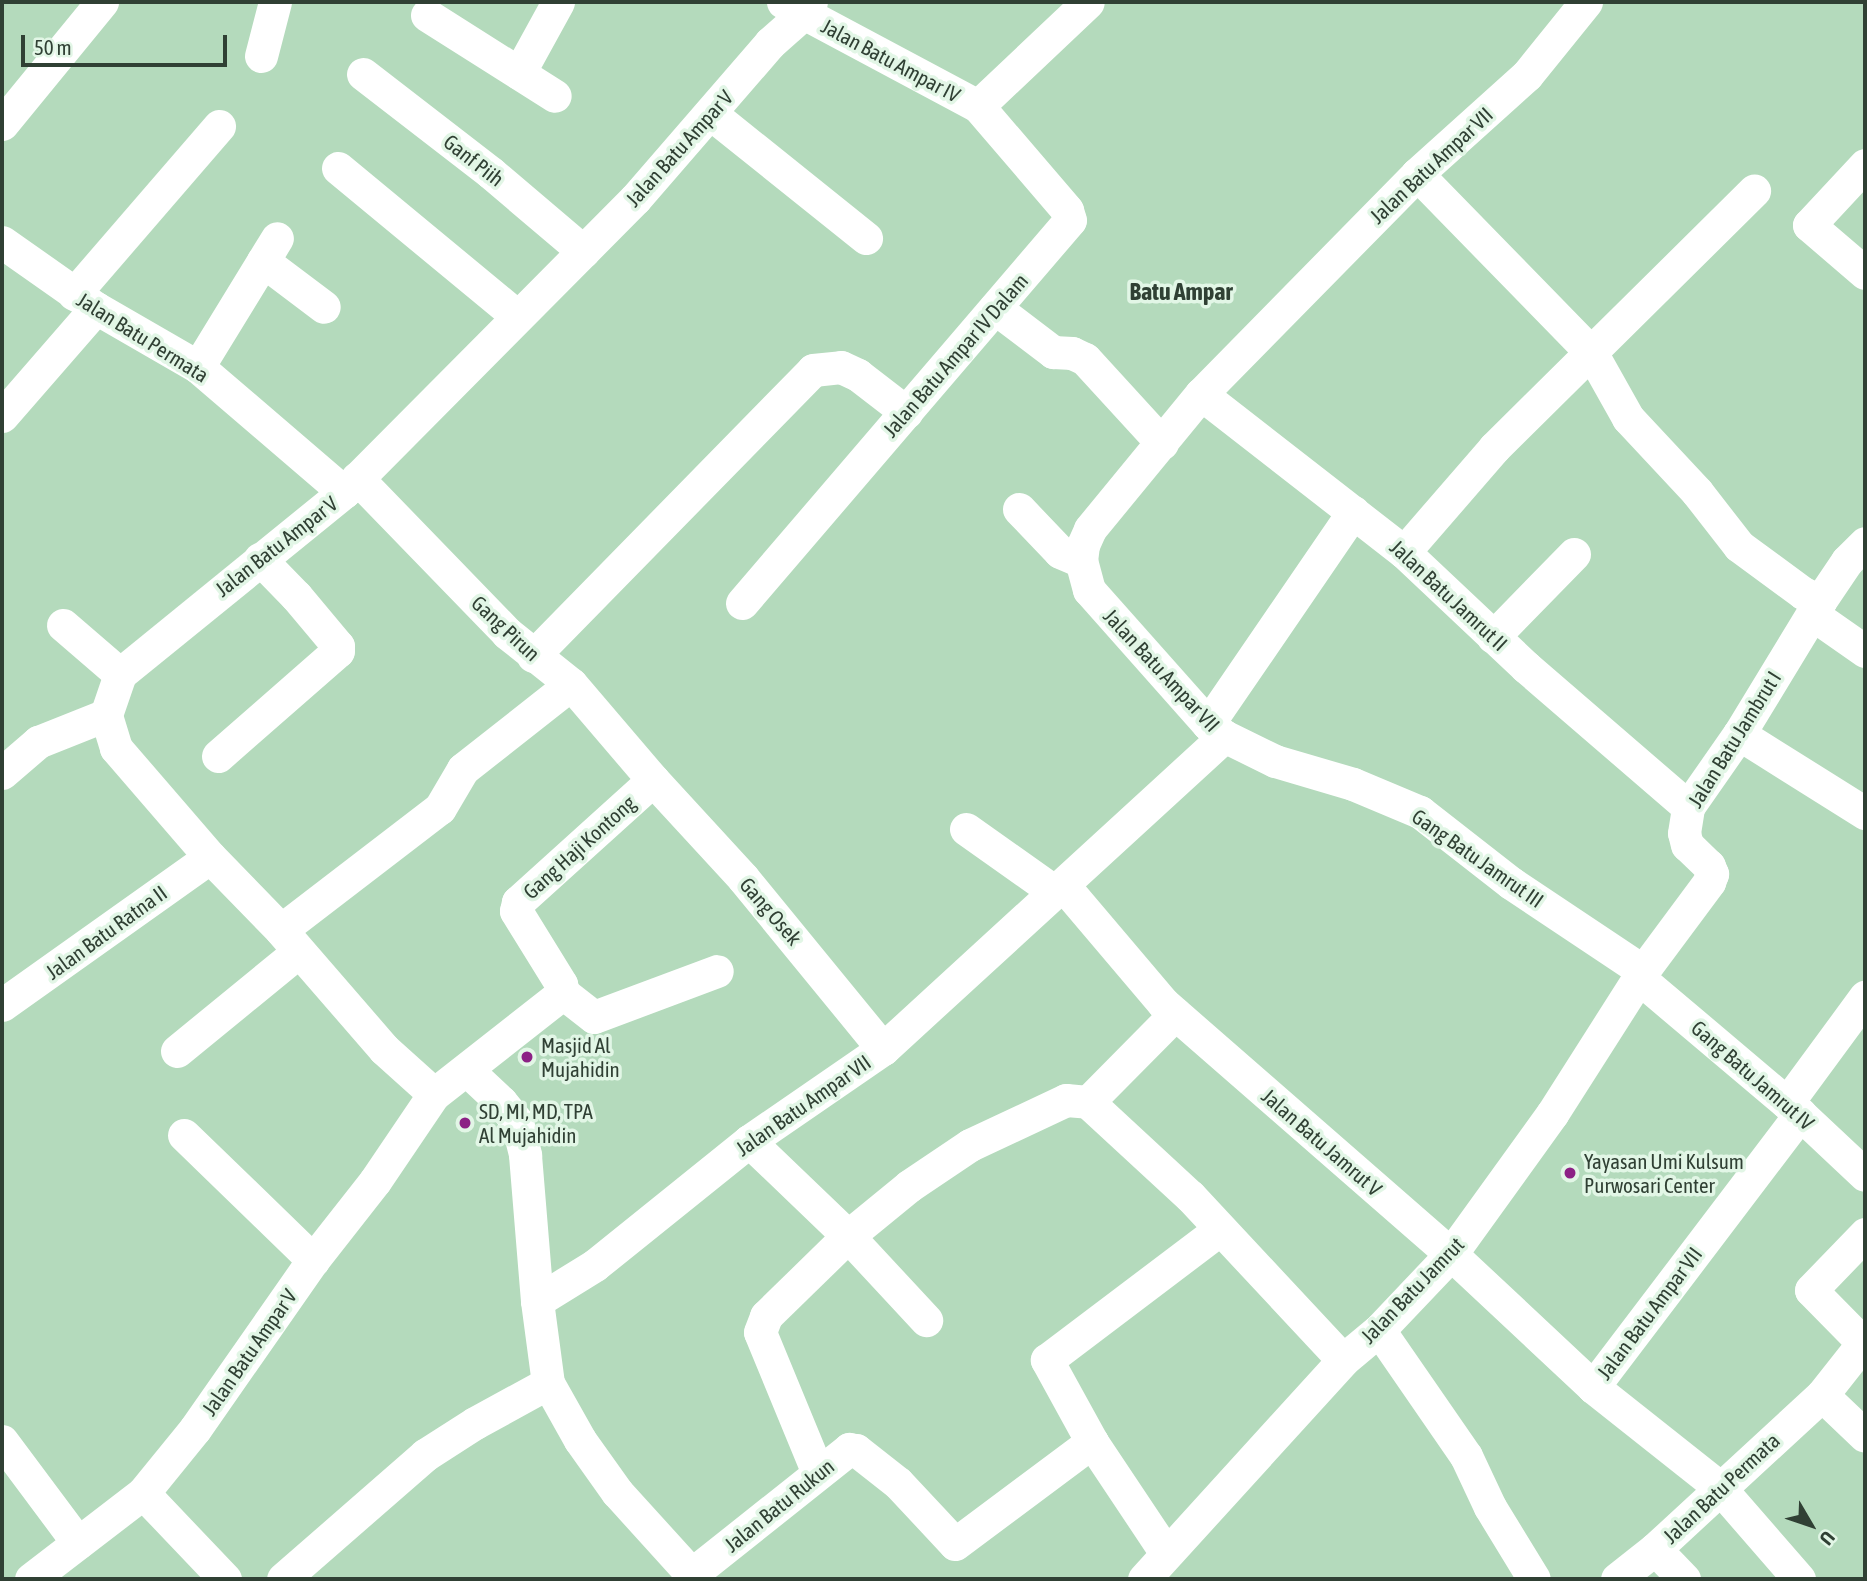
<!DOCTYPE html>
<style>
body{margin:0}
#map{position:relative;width:1867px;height:1581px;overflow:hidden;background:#b4dabc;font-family:"Asap Condensed",sans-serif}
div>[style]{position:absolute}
.street>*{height:33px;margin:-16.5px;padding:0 16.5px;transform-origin:16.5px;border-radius:16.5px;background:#fff}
.dots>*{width:19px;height:19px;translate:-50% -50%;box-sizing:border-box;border:4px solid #e2f6e6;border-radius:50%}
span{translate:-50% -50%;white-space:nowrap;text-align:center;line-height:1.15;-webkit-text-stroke:7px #e2f6e6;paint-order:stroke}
.street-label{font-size:21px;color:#304034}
.poi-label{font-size:21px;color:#304034}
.left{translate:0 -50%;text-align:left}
.quarter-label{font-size:24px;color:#304034;font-weight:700}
.frame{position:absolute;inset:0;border:4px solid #304034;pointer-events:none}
.north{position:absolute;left:1776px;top:1490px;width:70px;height:70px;-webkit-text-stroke:5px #e2f6e6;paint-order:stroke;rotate:129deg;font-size:19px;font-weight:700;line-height:28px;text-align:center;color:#304034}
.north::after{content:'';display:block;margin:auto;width:24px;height:32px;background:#304034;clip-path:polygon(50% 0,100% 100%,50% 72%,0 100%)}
.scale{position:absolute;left:21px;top:35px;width:206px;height:32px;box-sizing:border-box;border:4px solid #304034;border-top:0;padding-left:9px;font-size:21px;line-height:24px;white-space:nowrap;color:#304034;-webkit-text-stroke:5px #e2f6e6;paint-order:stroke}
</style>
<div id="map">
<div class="street">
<div style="left:783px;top:2px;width:221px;rotate:28.1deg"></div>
<div style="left:978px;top:106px;width:151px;rotate:-43.4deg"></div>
<div style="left:427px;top:15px;width:151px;rotate:32.3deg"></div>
<div style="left:261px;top:56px;width:56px;rotate:-75.5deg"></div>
<div style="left:519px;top:73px;width:81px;rotate:-61.2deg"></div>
<div style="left:363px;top:74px;width:162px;rotate:37.7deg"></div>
<div style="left:491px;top:173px;width:121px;rotate:40.3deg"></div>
<div style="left:710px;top:113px;width:200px;rotate:38.7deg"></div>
<div style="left:2px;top:124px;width:158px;rotate:-50.7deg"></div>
<div style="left:1865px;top:165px;width:82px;rotate:133deg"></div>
<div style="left:1809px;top:225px;width:74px;rotate:40.6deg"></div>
<div style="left:338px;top:168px;width:232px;rotate:39.6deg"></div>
<div style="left:1417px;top:174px;width:249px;rotate:45.7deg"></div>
<div style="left:1591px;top:352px;width:76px;rotate:60.7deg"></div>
<div style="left:1628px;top:418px;width:101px;rotate:47deg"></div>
<div style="left:1697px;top:492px;width:68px;rotate:52.1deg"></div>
<div style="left:1739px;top:546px;width:79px;rotate:36.3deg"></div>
<div style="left:1803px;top:593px;width:19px;rotate:25deg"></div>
<div style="left:2px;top:242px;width:115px;rotate:35.1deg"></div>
<div style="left:96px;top:308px;width:118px;rotate:30deg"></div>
<div style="left:198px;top:367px;width:192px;rotate:40.6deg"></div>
<div style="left:263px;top:261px;width:76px;rotate:37deg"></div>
<div style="left:74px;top:294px;width:222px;rotate:-49.2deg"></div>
<div style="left:995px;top:308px;width:73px;rotate:37.2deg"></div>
<div style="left:1053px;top:352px;width:19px;rotate:3deg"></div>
<div style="left:1072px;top:353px;width:14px;rotate:25deg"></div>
<div style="left:1085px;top:359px;width:114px;rotate:47.5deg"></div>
<div style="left:198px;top:367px;width:151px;rotate:-58.5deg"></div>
<div style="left:1201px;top:394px;width:257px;rotate:37.9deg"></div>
<div style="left:1404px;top:552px;width:168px;rotate:43.3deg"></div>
<div style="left:1526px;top:667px;width:214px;rotate:40.8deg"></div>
<div style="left:2px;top:416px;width:143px;rotate:-49deg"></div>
<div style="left:357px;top:478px;width:216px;rotate:45.9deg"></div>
<div style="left:507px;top:633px;width:82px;rotate:38.6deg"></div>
<div style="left:571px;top:684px;width:126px;rotate:49.5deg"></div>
<div style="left:653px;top:780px;width:133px;rotate:47.4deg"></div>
<div style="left:743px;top:878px;width:221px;rotate:50.7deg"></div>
<div style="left:1019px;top:509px;width:59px;rotate:46.4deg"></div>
<div style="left:1060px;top:552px;width:23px;rotate:23deg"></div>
<div style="left:1404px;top:552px;width:138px;rotate:-49.1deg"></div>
<div style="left:1494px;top:448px;width:366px;rotate:-44.7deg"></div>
<div style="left:742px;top:603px;width:504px;rotate:-49.42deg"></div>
<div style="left:1070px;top:220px;width:10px;rotate:-107deg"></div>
<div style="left:1067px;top:210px;width:137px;rotate:-130.6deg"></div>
<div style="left:1812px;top:614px;width:65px;rotate:34.9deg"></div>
<div style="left:63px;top:625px;width:75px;rotate:40.7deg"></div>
<div style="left:1493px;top:637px;width:116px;rotate:-45.7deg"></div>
<div style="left:533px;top:656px;width:400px;rotate:-45.6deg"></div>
<div style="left:813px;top:370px;width:28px;rotate:-6deg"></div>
<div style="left:841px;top:367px;width:19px;rotate:25deg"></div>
<div style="left:858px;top:375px;width:61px;rotate:37.6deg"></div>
<div style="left:1208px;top:724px;width:257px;rotate:-55.6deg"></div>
<div style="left:1739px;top:734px;width:149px;rotate:32.1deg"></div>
<div style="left:1224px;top:736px;width:57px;rotate:26.1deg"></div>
<div style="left:1275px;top:761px;width:81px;rotate:16.4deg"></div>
<div style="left:1353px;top:784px;width:73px;rotate:22.7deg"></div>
<div style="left:1420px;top:812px;width:115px;rotate:38deg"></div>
<div style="left:1511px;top:883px;width:159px;rotate:33.7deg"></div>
<div style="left:218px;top:756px;width:159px;rotate:-41.2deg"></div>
<div style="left:338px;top:651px;width:5px;rotate:-90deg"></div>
<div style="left:338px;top:646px;width:65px;rotate:-130deg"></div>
<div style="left:296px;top:596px;width:52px;rotate:-134.2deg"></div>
<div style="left:2px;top:773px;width:48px;rotate:-40.7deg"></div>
<div style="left:38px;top:742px;width:73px;rotate:-21.7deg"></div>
<div style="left:653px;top:780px;width:182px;rotate:137.9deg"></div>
<div style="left:518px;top:902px;width:9px;rotate:103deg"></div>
<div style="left:516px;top:911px;width:86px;rotate:58.3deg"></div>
<div style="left:561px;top:984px;width:9px;rotate:77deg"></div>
<div style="left:563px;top:993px;width:164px;rotate:141.9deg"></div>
<div style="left:434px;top:1094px;width:67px;rotate:-138deg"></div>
<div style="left:384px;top:1049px;width:157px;rotate:-130.9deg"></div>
<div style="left:281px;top:930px;width:102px;rotate:-134.2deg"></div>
<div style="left:210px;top:857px;width:144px;rotate:-130.8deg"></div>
<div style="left:116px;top:748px;width:34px;rotate:-107deg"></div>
<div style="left:106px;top:715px;width:43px;rotate:-71.1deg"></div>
<div style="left:120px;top:674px;width:289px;rotate:-39.1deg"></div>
<div style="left:344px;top:492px;width:413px;rotate:-45.2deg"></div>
<div style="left:635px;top:199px;width:206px;rotate:-49.1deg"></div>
<div style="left:770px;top:43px;width:45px;rotate:-41.4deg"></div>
<div style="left:804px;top:13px;width:13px;rotate:-58deg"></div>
<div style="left:966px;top:829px;width:109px;rotate:35.3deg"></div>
<div style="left:1063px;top:885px;width:155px;rotate:49.7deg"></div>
<div style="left:1163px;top:1003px;width:382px;rotate:41.1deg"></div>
<div style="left:1451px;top:1254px;width:195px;rotate:43.1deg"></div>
<div style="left:1593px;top:1387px;width:161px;rotate:38.4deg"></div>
<div style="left:1719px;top:1487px;width:122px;rotate:49deg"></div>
<div style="left:281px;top:930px;width:200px;rotate:-37.5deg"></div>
<div style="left:440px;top:808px;width:45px;rotate:-59.5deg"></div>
<div style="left:463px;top:769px;width:137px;rotate:-38.2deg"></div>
<div style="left:1639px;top:978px;width:211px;rotate:40.2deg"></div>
<div style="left:1800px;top:1114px;width:89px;rotate:43.2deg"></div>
<div style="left:563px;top:993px;width:39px;rotate:38deg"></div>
<div style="left:594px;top:1017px;width:131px;rotate:-20.5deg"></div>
<div style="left:2px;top:1005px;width:255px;rotate:-35.4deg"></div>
<div style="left:177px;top:1051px;width:156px;rotate:-39.3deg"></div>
<div style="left:468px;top:1071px;width:45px;rotate:43.2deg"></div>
<div style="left:501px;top:1102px;width:26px;rotate:51deg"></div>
<div style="left:517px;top:1122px;width:34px;rotate:76deg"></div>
<div style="left:525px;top:1155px;width:146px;rotate:85.3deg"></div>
<div style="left:537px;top:1301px;width:83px;rotate:82.4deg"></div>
<div style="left:548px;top:1383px;width:65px;rotate:60.7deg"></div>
<div style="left:580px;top:1440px;width:64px;rotate:54.6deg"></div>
<div style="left:617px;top:1492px;width:118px;rotate:47.8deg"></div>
<div style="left:1088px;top:1102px;width:124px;rotate:-45.3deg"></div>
<div style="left:1787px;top:1103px;width:132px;rotate:-53.7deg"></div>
<div style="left:184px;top:1135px;width:180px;rotate:44.1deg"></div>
<div style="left:749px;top:1141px;width:137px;rotate:43.8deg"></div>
<div style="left:848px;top:1236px;width:115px;rotate:47.1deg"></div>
<div style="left:537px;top:1301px;width:68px;rotate:-31.8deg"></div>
<div style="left:595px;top:1265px;width:198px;rotate:-38.8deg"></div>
<div style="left:749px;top:1141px;width:163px;rotate:-34.5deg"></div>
<div style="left:883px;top:1049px;width:463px;rotate:-42.5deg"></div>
<div style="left:1224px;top:736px;width:20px;rotate:-143deg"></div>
<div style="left:1208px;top:724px;width:179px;rotate:-131.6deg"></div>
<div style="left:1089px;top:590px;width:30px;rotate:-105deg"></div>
<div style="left:1081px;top:561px;width:16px;rotate:-83deg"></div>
<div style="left:1083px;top:545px;width:17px;rotate:-66deg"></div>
<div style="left:1090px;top:529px;width:175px;rotate:-50.6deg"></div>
<div style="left:1201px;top:394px;width:308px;rotate:-45.5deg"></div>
<div style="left:1417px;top:174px;width:148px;rotate:-42deg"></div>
<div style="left:1527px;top:75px;width:94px;rotate:-51.1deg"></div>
<div style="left:1379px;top:1330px;width:153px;rotate:55.4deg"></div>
<div style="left:1466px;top:1456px;width:56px;rotate:64.8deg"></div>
<div style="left:1490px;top:1507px;width:84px;rotate:58.6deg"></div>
<div style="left:1593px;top:1387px;width:343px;rotate:-52.8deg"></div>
<div style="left:1822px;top:1395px;width:59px;rotate:43.6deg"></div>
<div style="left:2px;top:1441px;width:127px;rotate:53.3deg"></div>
<div style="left:818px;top:1473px;width:152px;rotate:-112.4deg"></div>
<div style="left:760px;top:1332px;width:17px;rotate:-69deg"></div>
<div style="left:766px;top:1316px;width:115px;rotate:-44.3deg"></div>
<div style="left:848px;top:1236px;width:79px;rotate:-39.3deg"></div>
<div style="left:909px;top:1186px;width:73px;rotate:-33.9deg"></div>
<div style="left:970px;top:1145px;width:106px;rotate:-25.1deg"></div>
<div style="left:1066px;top:1100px;width:22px;rotate:5deg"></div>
<div style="left:1088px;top:1102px;width:139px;rotate:42.7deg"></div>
<div style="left:1190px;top:1196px;width:224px;rotate:47deg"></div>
<div style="left:143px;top:1493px;width:119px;rotate:46.4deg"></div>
<div style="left:1655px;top:1549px;width:42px;rotate:46deg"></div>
<div style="left:1166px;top:1553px;width:133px;rotate:-123.7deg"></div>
<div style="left:1092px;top:1442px;width:94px;rotate:-118.8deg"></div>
<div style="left:1047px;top:1360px;width:217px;rotate:-37.1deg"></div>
<div style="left:692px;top:1574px;width:201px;rotate:-38.5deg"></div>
<div style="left:849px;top:1449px;width:7px;rotate:8deg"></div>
<div style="left:856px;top:1450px;width:53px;rotate:38.2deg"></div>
<div style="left:898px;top:1483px;width:83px;rotate:46.9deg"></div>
<div style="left:955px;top:1544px;width:171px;rotate:-36.7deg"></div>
<div style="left:31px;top:1579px;width:141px;rotate:-37.5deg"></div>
<div style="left:143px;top:1493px;width:82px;rotate:-50.9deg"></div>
<div style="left:195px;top:1429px;width:206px;rotate:-55.1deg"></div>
<div style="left:313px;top:1260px;width:100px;rotate:-51.9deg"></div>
<div style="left:375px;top:1181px;width:105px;rotate:-55.9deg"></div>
<div style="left:283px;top:1579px;width:189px;rotate:-41.1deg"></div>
<div style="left:425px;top:1455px;width:59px;rotate:-32.6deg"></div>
<div style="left:475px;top:1423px;width:83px;rotate:-28.7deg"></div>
<div style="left:1144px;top:1579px;width:296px;rotate:-47.7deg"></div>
<div style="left:1343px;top:1360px;width:47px;rotate:-39.8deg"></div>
<div style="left:1379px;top:1330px;width:105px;rotate:-46.5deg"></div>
<div style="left:1451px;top:1254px;width:173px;rotate:-54.2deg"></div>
<div style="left:1552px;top:1114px;width:169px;rotate:-57.5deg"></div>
<div style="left:1643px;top:971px;width:111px;rotate:-53.4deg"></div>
<div style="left:1709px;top:882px;width:9px;rotate:-69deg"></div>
<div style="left:1712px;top:874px;width:9px;rotate:-111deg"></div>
<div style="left:1709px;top:866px;width:30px;rotate:-136deg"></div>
<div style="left:1687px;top:845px;width:12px;rotate:-104deg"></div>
<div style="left:1684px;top:833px;width:26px;rotate:-81deg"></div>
<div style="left:1688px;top:807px;width:89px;rotate:-55.1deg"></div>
<div style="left:1739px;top:734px;width:156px;rotate:-58.7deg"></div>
<div style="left:1820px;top:601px;width:48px;rotate:-56deg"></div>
<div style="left:1847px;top:561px;width:25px;rotate:-45deg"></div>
<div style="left:1617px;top:1579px;width:48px;rotate:-38.3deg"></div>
<div style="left:1655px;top:1549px;width:227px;rotate:-42.7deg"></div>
<div style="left:1822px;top:1395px;width:66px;rotate:-51.7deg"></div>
<div style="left:1863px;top:1343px;width:74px;rotate:-134.5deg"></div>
<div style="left:1811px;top:1290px;width:78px;rotate:-46deg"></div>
</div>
<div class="dots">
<div style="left:527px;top:1057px;background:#8c2185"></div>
<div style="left:465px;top:1123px;background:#8c2185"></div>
<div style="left:1570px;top:1173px;background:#8c2185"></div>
</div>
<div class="street-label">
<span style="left:891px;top:60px;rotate:28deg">Jalan Batu Ampar IV</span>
<span style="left:679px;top:148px;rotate:-48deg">Jalan Batu Ampar V</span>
<span style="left:474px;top:160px;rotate:38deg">Ganf Piih</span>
<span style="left:1431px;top:165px;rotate:-43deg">Jalan Batu Ampar VII</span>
<span style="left:143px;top:337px;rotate:32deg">Jalan Batu Permata</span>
<span style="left:955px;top:355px;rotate:-49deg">Jalan Batu Ampar IV Dalam</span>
<span style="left:276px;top:546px;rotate:-38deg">Jalan Batu Ampar V</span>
<span style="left:1449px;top:595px;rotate:43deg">Jalan Batu Jamrut II</span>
<span style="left:506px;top:628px;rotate:43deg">Gang Pirun</span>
<span style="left:1162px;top:670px;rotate:47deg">Jalan Batu Ampar VII</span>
<span style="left:1734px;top:739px;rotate:-58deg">Jalan Batu Jambrut I</span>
<span style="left:579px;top:847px;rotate:-42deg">Gang Haji Kontong</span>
<span style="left:1478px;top:858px;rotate:35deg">Gang Batu Jamrut III</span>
<span style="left:771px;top:911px;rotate:49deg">Gang Osek</span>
<span style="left:106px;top:932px;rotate:-36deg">Jalan Batu Ratna II</span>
<span style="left:1753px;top:1075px;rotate:41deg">Gang Batu Jamrut IV</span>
<span style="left:803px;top:1105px;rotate:-35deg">Jalan Batu Ampar VII</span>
<span style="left:1322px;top:1142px;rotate:41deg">Jalan Batu Jamrut V</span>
<span style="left:1412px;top:1290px;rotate:-46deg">Jalan Batu Jamrut</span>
<span style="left:1649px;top:1313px;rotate:-53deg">Jalan Batu Ampar VII</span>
<span style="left:249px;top:1352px;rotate:-55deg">Jalan Batu Ampar V</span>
<span style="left:1721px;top:1488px;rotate:-43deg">Jalan Batu Permata</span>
<span style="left:779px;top:1505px;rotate:-39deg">Jalan Batu Rukun</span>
</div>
<div class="poi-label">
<span class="left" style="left:541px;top:1057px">Masjid Al<br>Mujahidin</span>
<span class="left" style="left:479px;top:1123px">SD, MI, MD, TPA<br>Al Mujahidin</span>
<span class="left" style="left:1584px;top:1173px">Yayasan Umi Kulsum<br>Purwosari Center</span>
</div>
<div class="quarter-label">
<span style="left:1181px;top:292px">Batu Ampar</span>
</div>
<div class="frame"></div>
<div class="north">U</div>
<div class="scale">50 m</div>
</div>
